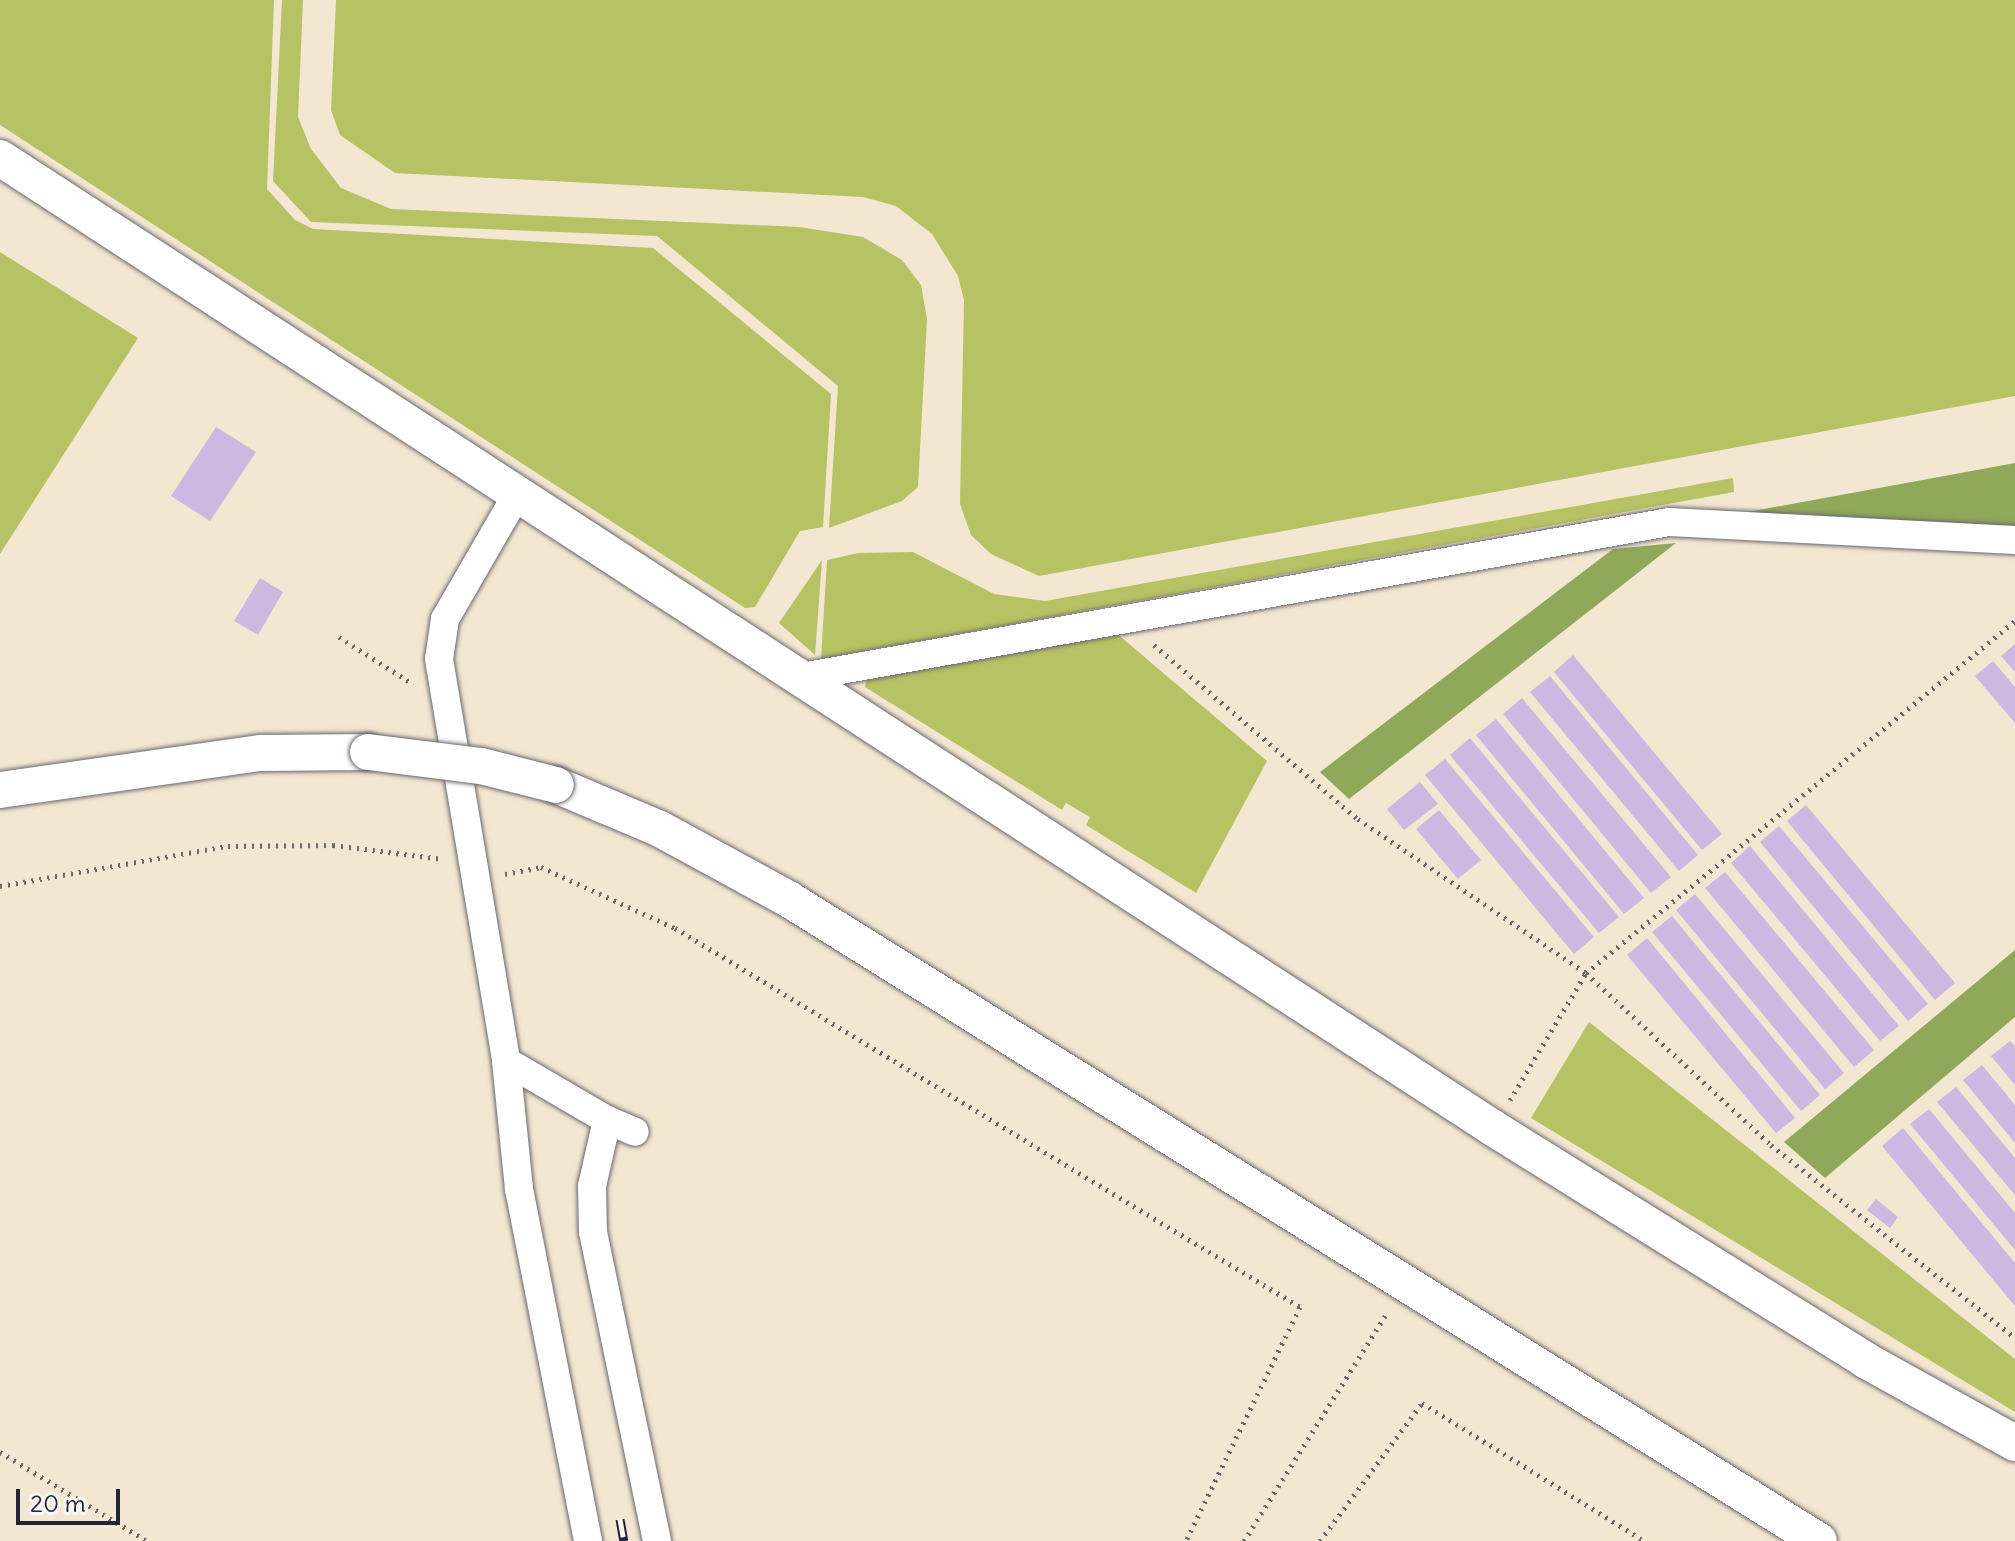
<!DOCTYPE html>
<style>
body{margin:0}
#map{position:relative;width:2015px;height:1541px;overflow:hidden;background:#f3e7d1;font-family:Delius,sans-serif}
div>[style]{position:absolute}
.green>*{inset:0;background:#b6c264}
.forest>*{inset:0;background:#90a85a}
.building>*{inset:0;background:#ccb8e1}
.path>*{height:5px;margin-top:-2.5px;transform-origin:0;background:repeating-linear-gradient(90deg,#6b6770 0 2px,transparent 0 8px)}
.roads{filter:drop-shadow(0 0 2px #6b6770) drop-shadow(0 0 2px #6b6770)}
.minor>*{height:28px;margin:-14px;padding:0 14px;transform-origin:14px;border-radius:14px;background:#fff}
.tertiary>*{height:36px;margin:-18px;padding:0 18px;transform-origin:18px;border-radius:18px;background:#fff}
.rail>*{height:9px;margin-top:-4.5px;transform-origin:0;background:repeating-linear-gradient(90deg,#f6f6f2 0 18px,#22223b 0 36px);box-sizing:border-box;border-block:2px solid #22223b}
.bridges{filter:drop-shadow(0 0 2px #6b6770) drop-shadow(0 0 2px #6b6770)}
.tertiary-bridge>*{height:36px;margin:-18px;padding:0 18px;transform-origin:18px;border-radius:18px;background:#fff}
span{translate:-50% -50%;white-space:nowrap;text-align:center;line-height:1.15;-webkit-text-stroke:7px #f6f6f2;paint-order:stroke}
.scale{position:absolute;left:16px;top:1489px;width:104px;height:36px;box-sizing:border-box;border:4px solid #22223b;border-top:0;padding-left:10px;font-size:24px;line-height:28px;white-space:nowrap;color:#22223b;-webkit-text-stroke:6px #f6f6f2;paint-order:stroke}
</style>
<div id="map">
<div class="green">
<div style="clip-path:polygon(0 0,274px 0,267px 189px,295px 220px,313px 229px,653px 248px,831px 394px,823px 527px,800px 531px,755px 607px,745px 608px,0 125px)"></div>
<div style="clip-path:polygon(282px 0,303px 0,298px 117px,311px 149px,341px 188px,391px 209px,799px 227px,863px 237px,902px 260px,921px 285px,927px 319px,918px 487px,902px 501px,829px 528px,838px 386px,657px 236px,311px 222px,273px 181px)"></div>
<div style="clip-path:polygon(336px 0,2015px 0,2015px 396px,1039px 576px,991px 554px,971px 535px,960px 504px,964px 300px,958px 276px,932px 234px,896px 206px,863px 197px,395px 173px,340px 135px,331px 110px)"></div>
<div style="clip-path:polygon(0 252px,138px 338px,0 554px)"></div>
<div style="clip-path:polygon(1733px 478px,1734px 492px,821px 659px,827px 560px,858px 553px,913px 552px,994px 594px,1045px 601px)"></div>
<div style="clip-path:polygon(822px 560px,815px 655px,779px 623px)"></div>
<div style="clip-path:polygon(1115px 632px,1267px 761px,1196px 893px,1086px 825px,1090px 817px,1066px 803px,1062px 810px,865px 687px,867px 677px)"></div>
<div style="clip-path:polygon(1589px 1022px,2015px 1359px,2015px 1412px,1531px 1118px)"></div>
</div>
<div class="forest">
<div style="clip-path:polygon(2015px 463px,2015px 526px,1737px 514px)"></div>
<div style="clip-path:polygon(1676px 543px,1349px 799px,1320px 772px,1613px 549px)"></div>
<div style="clip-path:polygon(2015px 950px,2015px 1017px,1825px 1178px,1784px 1142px)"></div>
</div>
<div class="building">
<div style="clip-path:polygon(216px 427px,256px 452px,210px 521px,171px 496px)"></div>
<div style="clip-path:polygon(260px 578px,283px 592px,258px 635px,234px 621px)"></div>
<div style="clip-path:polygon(2015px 644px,2015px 672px,2001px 656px)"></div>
<div style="clip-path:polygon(1573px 655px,1722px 834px,1702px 850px,1554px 672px)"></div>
<div style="clip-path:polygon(1993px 661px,2015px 687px,2015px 723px,1975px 676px)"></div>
<div style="clip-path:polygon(1550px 676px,1698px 855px,1679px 871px,1530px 692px)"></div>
<div style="clip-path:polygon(1522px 698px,1671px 877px,1651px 893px,1503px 714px)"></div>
<div style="clip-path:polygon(1496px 719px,1644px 898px,1624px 914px,1476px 735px)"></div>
<div style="clip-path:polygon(1470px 738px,1619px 917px,1599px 933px,1450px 755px)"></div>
<div style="clip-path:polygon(1445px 759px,1594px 937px,1574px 954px,1425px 775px)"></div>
<div style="clip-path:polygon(1420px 782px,1438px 804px,1404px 830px,1387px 809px)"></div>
<div style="clip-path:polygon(1806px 805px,1955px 983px,1935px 1000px,1787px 821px)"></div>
<div style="clip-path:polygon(1439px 810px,1481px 860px,1458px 879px,1416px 829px)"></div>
<div style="clip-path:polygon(1779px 826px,1928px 1004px,1908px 1021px,1760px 842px)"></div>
<div style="clip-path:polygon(1750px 846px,1899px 1026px,1880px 1041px,1731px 863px)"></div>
<div style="clip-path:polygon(1725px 872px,1874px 1050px,1854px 1067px,1705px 888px)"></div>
<div style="clip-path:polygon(1695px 894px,1844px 1073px,1825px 1089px,1676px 910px)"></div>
<div style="clip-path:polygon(1672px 916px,1820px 1095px,1801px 1111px,1652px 932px)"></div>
<div style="clip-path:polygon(1647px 938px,1795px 1118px,1776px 1133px,1627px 955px)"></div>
<div style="clip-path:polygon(2010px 1041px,2015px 1046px,2015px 1085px,1991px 1056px)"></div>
<div style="clip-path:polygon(1982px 1065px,2015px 1105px,2015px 1143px,1963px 1080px)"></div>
<div style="clip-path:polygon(1956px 1087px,2015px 1158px,2015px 1195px,1937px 1102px)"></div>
<div style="clip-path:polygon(1929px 1109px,2015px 1213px,2015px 1250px,1910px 1124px)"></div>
<div style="clip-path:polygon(1903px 1128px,2015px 1263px,2015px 1306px,1882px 1146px)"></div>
<div style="clip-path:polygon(1876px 1199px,1898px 1217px,1890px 1228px,1867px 1210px)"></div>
</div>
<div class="path">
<div style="left:339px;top:637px;width:88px;rotate:32.4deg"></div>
<div style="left:1154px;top:645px;width:268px;rotate:40.5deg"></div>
<div style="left:1358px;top:819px;width:275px;rotate:34deg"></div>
<div style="left:1586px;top:973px;width:253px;rotate:42.9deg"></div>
<div style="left:1771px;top:1145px;width:311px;rotate:38.3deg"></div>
<div style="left:505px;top:874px;width:37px;rotate:-11deg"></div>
<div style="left:541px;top:867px;width:147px;rotate:24.5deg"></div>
<div style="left:675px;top:928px;width:731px;rotate:31.23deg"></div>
<div style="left:1300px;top:1307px;width:260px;rotate:116deg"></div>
<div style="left:0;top:886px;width:231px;rotate:-10deg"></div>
<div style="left:228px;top:846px;width:105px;rotate:-0.5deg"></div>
<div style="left:333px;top:845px;width:111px;rotate:7.3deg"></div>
<div style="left:1510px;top:1100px;width:148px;rotate:-59.1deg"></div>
<div style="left:1586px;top:973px;width:555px;rotate:-39.37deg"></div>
<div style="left:0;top:1452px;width:172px;rotate:31.2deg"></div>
<div style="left:1244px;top:1541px;width:271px;rotate:-57.9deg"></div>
<div style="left:1320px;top:1541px;width:172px;rotate:-53.5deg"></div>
<div style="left:1422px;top:1403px;width:262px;rotate:31.8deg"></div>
</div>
<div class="roads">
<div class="minor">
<div style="left:516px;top:496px;width:142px;rotate:120deg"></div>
<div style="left:445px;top:619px;width:40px;rotate:98.5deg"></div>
<div style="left:439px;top:659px;width:408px;rotate:80.5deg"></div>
<div style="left:506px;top:1061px;width:129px;rotate:84.2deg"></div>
<div style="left:519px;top:1189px;width:359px;rotate:78.9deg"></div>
<div style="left:796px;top:678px;width:887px;rotate:-10.13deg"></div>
<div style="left:1669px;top:522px;width:346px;rotate:3deg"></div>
<div style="left:506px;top:1061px;width:117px;rotate:30.3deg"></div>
<div style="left:607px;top:1120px;width:68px;rotate:102.8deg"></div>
<div style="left:592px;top:1186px;width:46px;rotate:88.8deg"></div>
<div style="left:593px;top:1232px;width:316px;rotate:78.3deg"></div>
<div style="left:607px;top:1120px;width:30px;rotate:23deg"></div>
</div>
<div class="tertiary">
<div style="left:0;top:158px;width:1780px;rotate:33.01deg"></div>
<div style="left:1493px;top:1128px;width:438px;rotate:31.9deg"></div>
<div style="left:1865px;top:1360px;width:171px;rotate:29deg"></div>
<div style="left:556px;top:785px;width:113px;rotate:22.9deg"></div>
<div style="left:660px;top:829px;width:148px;rotate:28.6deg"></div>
<div style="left:790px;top:900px;width:1212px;rotate:31.92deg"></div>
<div style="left:0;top:790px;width:264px;rotate:-8.1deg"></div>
<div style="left:261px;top:753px;width:107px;rotate:-0.5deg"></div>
</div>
</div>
<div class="rail">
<div style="left:620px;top:1519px;width:22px;rotate:80deg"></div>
</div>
<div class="bridges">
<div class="tertiary-bridge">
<div style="left:368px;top:752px;width:114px;rotate:7.1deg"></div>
<div style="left:481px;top:766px;width:77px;rotate:14.2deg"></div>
</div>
</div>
<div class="scale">20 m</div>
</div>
